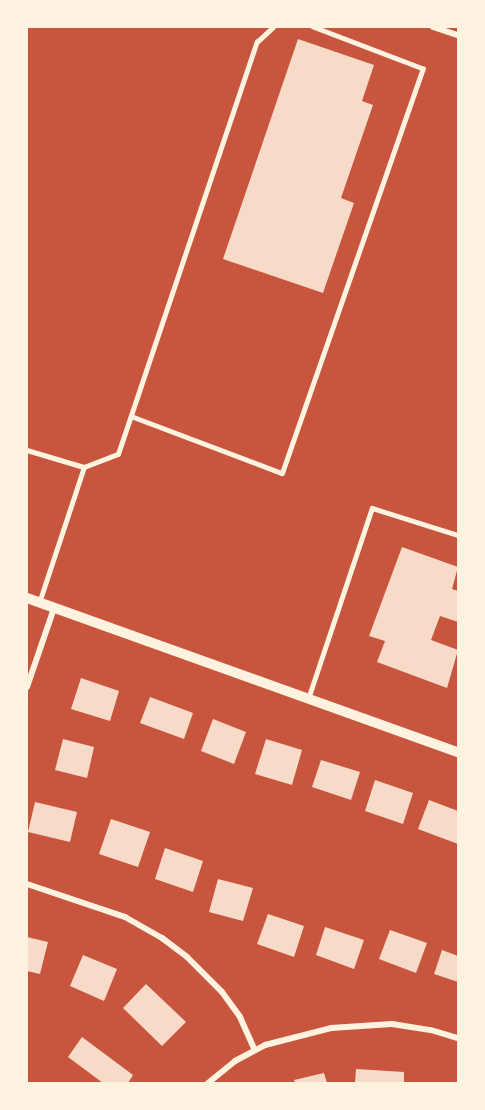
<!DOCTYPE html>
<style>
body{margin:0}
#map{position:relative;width:485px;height:1110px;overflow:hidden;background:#c8553d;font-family:Ubuntu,sans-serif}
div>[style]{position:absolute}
.building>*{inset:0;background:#f7dbc8}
.service>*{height:4.5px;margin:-2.25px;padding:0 2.25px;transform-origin:2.25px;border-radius:2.25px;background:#fff3e0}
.minor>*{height:6px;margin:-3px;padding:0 3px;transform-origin:3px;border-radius:3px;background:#fff3e0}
.tertiary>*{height:10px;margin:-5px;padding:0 5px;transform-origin:5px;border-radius:5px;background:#fff3e0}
span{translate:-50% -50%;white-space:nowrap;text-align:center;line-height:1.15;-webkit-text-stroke:5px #fff3e0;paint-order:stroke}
.frame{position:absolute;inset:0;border:28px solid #fff3e0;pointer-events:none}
</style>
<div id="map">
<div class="building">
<div style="clip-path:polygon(298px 39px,374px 65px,362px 101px,373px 105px,341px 198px,354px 203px,323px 293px,223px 259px)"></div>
<div style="clip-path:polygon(402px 547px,458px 567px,452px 589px,458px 591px,458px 622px,440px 616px,431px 640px,458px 650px,447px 688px,377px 662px,385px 641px,369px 636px)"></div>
<div style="clip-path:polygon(81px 678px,119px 691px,110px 721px,71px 709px)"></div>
<div style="clip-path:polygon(150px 697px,193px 713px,184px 739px,140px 723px)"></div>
<div style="clip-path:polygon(213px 719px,246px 732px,234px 764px,201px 751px)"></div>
<div style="clip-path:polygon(63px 739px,94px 747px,87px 778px,55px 770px)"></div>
<div style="clip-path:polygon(266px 739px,302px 750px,292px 785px,255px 774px)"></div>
<div style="clip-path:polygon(321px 760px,360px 772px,351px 800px,312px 787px)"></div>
<div style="clip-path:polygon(375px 780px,413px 793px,403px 824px,365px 811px)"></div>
<div style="clip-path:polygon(429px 800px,458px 811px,458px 844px,418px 829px)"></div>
<div style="clip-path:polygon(35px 802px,77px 812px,70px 842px,28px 832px)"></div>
<div style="clip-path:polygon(111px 819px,150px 832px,138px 867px,99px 854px)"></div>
<div style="clip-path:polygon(165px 848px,203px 861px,193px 892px,155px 879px)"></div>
<div style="clip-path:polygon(218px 879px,253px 888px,243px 921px,209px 912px)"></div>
<div style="clip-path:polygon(268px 914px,304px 926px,294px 957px,257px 944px)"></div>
<div style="clip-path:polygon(325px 927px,364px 940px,354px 969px,316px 955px)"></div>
<div style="clip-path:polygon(390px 930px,427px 943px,416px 973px,379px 959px)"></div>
<div style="clip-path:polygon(27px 937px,48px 942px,40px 974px,27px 971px)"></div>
<div style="clip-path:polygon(442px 950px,458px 956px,458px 982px,434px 974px)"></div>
<div style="clip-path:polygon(83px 955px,117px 969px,104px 1001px,70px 986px)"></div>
<div style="clip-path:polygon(146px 984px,186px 1022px,162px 1046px,123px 1008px)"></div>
<div style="clip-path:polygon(82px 1037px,133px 1075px,128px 1083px,103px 1083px,68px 1057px)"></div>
<div style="clip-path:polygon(356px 1069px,404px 1072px,404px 1083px,355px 1083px)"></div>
<div style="clip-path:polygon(324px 1073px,327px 1083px,295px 1083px,294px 1080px)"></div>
</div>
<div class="service">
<div style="left:131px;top:416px;width:161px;rotate:20.7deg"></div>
<div style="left:282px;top:473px;width:428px;rotate:-70.8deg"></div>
<div style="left:423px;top:69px;width:118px;rotate:-159.1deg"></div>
<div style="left:27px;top:450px;width:59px;rotate:16.6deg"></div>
<div style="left:39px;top:603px;width:143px;rotate:-71.7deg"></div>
<div style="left:84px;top:467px;width:36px;rotate:-21deg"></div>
<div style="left:118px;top:454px;width:435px;rotate:-71.4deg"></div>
<div style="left:257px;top:42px;width:22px;rotate:-43deg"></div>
<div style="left:308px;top:699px;width:201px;rotate:-71.5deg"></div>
<div style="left:372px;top:508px;width:90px;rotate:17.4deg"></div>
</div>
<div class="minor">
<div style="left:433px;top:27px;width:26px;rotate:18deg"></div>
<div style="left:27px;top:687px;width:83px;rotate:-71.1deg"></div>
<div style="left:27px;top:884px;width:103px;rotate:18.6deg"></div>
<div style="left:125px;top:917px;width:43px;rotate:29.6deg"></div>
<div style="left:162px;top:938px;width:31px;rotate:37deg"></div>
<div style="left:187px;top:957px;width:49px;rotate:45deg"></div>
<div style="left:222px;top:992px;width:31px;rotate:54deg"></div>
<div style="left:240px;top:1017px;width:36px;rotate:66deg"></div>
<div style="left:208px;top:1083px;width:35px;rotate:-39deg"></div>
<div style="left:235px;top:1061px;width:34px;rotate:-28deg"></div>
<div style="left:265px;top:1045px;width:68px;rotate:-14.4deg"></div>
<div style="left:331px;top:1028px;width:61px;rotate:-3.8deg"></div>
<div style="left:392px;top:1024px;width:39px;rotate:9deg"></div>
<div style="left:431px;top:1030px;width:28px;rotate:17deg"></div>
</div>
<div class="tertiary">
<div style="left:27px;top:598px;width:458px;rotate:19.7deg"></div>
</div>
<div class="frame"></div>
</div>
